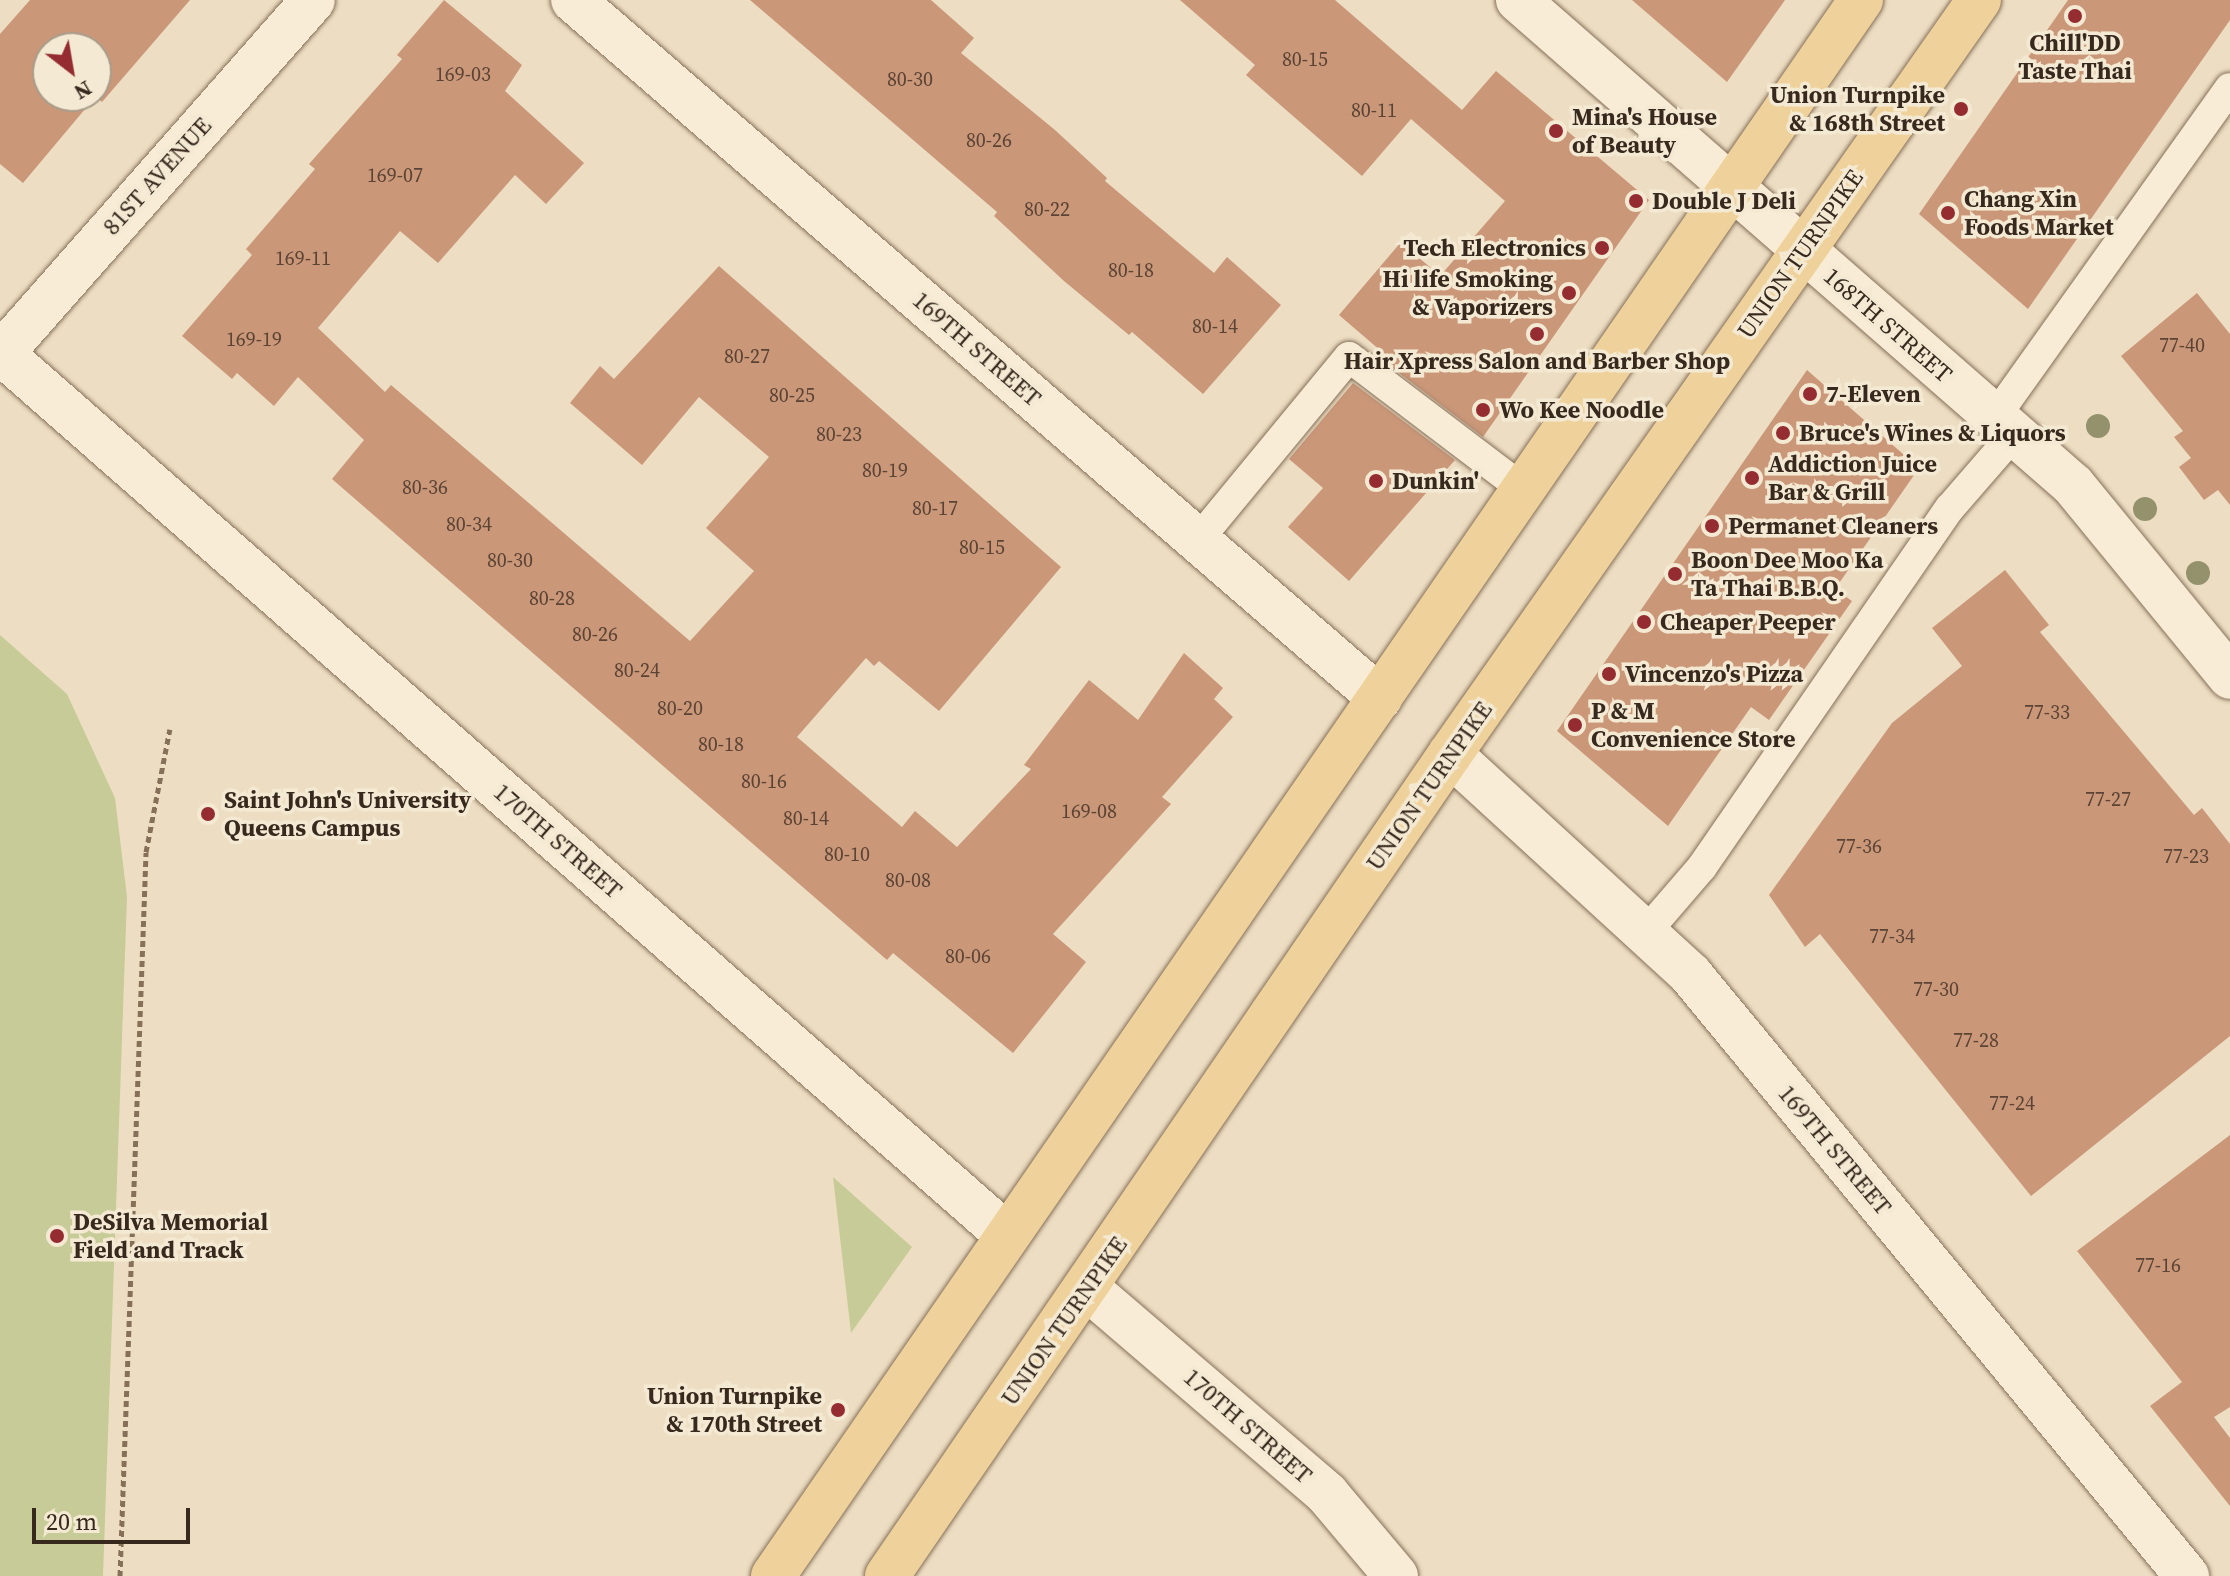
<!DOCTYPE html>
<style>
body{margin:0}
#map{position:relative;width:2230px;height:1576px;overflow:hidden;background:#eddec3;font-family:"Source Serif 4",serif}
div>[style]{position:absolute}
.green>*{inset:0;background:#c7cb97}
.building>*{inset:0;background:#ca9779}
.path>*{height:5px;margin-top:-2.5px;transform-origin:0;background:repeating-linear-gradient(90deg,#86705a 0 6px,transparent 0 10px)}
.roads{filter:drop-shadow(0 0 2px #86705a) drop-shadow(0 0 2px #86705a)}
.lane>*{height:30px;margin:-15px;padding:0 15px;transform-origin:15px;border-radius:15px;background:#f8ecd6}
.street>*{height:44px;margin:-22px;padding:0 22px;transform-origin:22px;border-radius:22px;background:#f8ecd6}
.primary>*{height:44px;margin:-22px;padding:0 22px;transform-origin:22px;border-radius:22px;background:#efd19b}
.trees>*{width:24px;height:24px;margin:-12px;border-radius:50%;background:#93926c}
.dots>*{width:22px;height:22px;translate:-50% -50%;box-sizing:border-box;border:4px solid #f4e9d2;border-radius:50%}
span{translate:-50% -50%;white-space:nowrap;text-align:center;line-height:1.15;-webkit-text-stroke:7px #f4e9d2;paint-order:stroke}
.number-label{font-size:20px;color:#5c4435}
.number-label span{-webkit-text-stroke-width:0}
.poi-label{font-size:24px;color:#37291e;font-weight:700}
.right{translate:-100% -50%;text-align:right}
.left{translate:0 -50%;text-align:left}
.street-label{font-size:24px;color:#37291e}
.north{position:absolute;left:32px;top:32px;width:80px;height:80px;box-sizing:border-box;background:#f4e9d2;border:2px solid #a89c8a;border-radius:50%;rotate:149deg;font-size:22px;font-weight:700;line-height:32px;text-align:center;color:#37291e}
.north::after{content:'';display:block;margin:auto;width:28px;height:36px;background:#942c31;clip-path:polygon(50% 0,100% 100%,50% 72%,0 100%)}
.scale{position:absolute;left:32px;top:1508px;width:158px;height:36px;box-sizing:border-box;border:4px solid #37291e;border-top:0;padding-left:10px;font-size:24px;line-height:28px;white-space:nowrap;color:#37291e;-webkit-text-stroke:6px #f4e9d2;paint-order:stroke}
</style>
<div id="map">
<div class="green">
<div style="clip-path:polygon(0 635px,67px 694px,115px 798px,127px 897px,103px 1576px,0 1576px)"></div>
<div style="clip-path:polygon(833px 1177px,912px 1247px,851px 1333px)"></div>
</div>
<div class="building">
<div style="clip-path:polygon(evenodd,30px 0,190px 0,102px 102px,96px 96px,23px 183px,0 164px,0 34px,30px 0,48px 48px,96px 48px,96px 96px,48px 96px,48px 48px)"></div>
<div style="clip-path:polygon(444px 0,522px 65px,505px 91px,584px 163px,546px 204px,515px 175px,438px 263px,400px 231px,318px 328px,385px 392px,391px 385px,690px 641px,754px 571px,706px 528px,769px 457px,699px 397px,642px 465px,570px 403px,600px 366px,614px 379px,719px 266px,1061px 567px,939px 711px,879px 661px,874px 666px,866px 658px,797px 737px,902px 827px,915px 811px,957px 847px,1031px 769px,1024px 765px,1089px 680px,1138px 720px,1184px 653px,1223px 688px,1214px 699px,1233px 717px,1162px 797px,1171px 804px,1053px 934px,1086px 962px,1013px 1053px,893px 953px,887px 960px,332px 479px,364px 440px,298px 377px,274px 406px,237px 373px,232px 379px,182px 336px,252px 255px,246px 249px,315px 169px,309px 164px,402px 59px,397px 55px)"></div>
<div style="clip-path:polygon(750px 0,931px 0,974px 38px,961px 53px,1055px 130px,1107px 178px,1105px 181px,1214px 273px,1227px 257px,1281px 305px,1203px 394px,1132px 332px,1129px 335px,1064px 281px,994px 216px,997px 212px)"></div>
<div style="clip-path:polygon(1180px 0,1335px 0,1462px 110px,1496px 71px,1649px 200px,1483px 437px,1377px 356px,1381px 351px,1339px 315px,1401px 242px,1440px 276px,1505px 201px,1411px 119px,1362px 176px,1246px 75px,1255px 65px)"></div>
<div style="clip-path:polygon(1632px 0,1785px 0,1727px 82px)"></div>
<div style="clip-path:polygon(2068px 0,2230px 0,2230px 20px,2028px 309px,1919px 214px)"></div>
<div style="clip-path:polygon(2197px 293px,2230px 334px,2230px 505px,2218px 490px,2204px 500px,2179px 467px,2191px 458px,2174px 437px,2183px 431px,2121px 356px)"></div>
<div style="clip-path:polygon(1807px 370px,1919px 468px,1835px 589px,1852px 601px,1769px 720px,1751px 707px,1668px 826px,1557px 731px)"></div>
<div style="clip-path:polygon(1353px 383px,1455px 460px,1349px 581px,1288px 527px,1323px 488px,1289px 459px)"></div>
<div style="clip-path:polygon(2005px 570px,2049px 625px,2040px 632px,2194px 815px,2202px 808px,2230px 844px,2230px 1036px,2031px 1196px,1820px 934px,1805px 947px,1769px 895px,1892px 723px,1962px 666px,1932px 628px)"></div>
<div style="clip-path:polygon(2230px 1135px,2230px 1407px,2214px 1417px,2230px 1438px,2230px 1506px,2150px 1406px,2182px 1382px,2077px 1251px)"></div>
</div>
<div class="path">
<div style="left:120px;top:1576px;width:724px;rotate:-87.94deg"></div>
<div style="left:146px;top:852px;width:125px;rotate:-79deg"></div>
</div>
<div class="roads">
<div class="lane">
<div style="left:1995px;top:417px;width:404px;rotate:-54.5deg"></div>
<div style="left:1198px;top:540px;width:237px;rotate:-50.5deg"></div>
<div style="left:1349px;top:357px;width:220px;rotate:37.2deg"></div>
<div style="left:1646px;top:932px;width:86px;rotate:-49.3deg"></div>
<div style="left:1702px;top:867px;width:436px;rotate:-55.4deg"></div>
<div style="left:1950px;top:508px;width:98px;rotate:-49.1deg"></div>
</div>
<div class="street">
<div style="left:573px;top:0;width:1067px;rotate:40.86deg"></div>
<div style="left:1518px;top:0;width:737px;rotate:41.15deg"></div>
<div style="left:2073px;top:485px;width:248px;rotate:50.7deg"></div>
<div style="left:0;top:352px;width:1339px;rotate:41.25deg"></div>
<div style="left:2px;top:353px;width:470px;rotate:-48.6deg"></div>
<div style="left:1450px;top:754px;width:326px;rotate:42.5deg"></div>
<div style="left:1690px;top:974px;width:781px;rotate:50.46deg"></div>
<div style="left:1087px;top:1288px;width:316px;rotate:40.6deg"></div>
<div style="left:1327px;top:1494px;width:107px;rotate:49.9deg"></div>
</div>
<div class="primary">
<div style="left:773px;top:1576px;width:1915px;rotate:-55.38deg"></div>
<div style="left:887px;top:1576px;width:996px;rotate:-55.59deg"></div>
<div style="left:1450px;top:754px;width:921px;rotate:-54.95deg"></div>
</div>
</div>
<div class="trees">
<div style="left:2098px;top:426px"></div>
<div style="left:2145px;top:509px"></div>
<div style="left:2198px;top:573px"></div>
</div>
<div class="dots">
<div style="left:2075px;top:16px;background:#942c31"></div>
<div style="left:1961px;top:109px;background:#942c31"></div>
<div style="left:1556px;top:131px;background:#942c31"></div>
<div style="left:1636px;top:201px;background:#942c31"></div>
<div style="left:1948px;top:213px;background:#942c31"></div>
<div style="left:1602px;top:248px;background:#942c31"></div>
<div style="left:1569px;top:293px;background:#942c31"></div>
<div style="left:1537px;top:334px;background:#942c31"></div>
<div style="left:1810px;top:394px;background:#942c31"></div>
<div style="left:1483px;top:410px;background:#942c31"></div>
<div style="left:1783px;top:433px;background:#942c31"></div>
<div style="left:1752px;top:478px;background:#942c31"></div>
<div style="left:1376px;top:481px;background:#942c31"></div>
<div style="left:1712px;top:526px;background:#942c31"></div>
<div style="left:1675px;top:574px;background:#942c31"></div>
<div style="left:1644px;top:622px;background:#942c31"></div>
<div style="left:1609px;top:674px;background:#942c31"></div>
<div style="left:1575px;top:725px;background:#942c31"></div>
<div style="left:208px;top:814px;background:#942c31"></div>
<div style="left:57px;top:1236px;background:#942c31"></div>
<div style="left:838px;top:1410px;background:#942c31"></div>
</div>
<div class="number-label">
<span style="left:1305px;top:59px">80-15</span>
<span style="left:463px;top:74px">169-03</span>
<span style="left:910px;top:79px">80-30</span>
<span style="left:1374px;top:110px">80-11</span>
<span style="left:989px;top:140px">80-26</span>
<span style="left:395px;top:175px">169-07</span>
<span style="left:1047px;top:209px">80-22</span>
<span style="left:303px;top:258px">169-11</span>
<span style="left:1131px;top:270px">80-18</span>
<span style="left:1215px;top:326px">80-14</span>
<span style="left:254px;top:339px">169-19</span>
<span style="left:2182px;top:345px">77-40</span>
<span style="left:747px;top:356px">80-27</span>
<span style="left:792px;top:395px">80-25</span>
<span style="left:839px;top:434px">80-23</span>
<span style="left:885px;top:470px">80-19</span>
<span style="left:425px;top:487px">80-36</span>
<span style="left:935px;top:508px">80-17</span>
<span style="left:469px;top:524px">80-34</span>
<span style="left:982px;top:547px">80-15</span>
<span style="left:510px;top:560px">80-30</span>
<span style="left:552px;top:598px">80-28</span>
<span style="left:595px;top:634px">80-26</span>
<span style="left:637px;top:670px">80-24</span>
<span style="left:680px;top:708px">80-20</span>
<span style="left:2047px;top:712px">77-33</span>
<span style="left:721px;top:744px">80-18</span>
<span style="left:764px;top:781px">80-16</span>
<span style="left:2108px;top:799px">77-27</span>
<span style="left:1089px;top:811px">169-08</span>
<span style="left:806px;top:818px">80-14</span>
<span style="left:1859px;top:846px">77-36</span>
<span style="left:847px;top:854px">80-10</span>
<span style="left:2186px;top:856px">77-23</span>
<span style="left:908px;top:880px">80-08</span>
<span style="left:1892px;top:936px">77-34</span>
<span style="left:968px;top:956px">80-06</span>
<span style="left:1936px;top:989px">77-30</span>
<span style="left:1976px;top:1040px">77-28</span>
<span style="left:2012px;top:1103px">77-24</span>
<span style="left:2158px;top:1265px">77-16</span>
</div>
<div class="poi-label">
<span style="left:2075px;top:57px">Chill'DD<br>Taste Thai</span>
<span class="right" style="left:1945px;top:109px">Union Turnpike<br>&amp; 168th Street</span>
<span class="left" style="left:1572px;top:131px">Mina's House<br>of Beauty</span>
<span class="left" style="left:1964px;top:213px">Chang Xin<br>Foods Market</span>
<span class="left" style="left:1652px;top:201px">Double J Deli</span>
<span class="right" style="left:1586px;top:248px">Tech Electronics</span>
<span class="right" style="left:1553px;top:293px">Hi life Smoking<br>&amp; Vaporizers</span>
<span style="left:1537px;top:361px">Hair Xpress Salon and Barber Shop</span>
<span class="left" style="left:1826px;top:394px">7-Eleven</span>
<span class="left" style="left:1499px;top:410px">Wo Kee Noodle</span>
<span class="left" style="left:1799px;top:433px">Bruce's Wines &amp; Liquors</span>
<span class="left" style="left:1768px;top:478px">Addiction Juice<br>Bar &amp; Grill</span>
<span class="left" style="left:1392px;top:481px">Dunkin'</span>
<span class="left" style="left:1728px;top:526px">Permanet Cleaners</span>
<span class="left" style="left:1691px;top:574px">Boon Dee Moo Ka<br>Ta Thai B.B.Q.</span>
<span class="left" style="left:1660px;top:622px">Cheaper Peeper</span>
<span class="left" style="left:1625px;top:674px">Vincenzo's Pizza</span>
<span class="left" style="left:1591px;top:725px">P &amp; M<br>Convenience Store</span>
<span class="left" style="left:224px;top:814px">Saint John's University<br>Queens Campus</span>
<span class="left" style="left:73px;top:1236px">DeSilva Memorial<br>Field and Track</span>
<span class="right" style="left:822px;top:1410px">Union Turnpike<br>&amp; 170th Street</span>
</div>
<div class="street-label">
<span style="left:157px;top:176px;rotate:-48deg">81ST AVENUE</span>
<span style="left:1800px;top:254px;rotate:-55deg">UNION TURNPIKE</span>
<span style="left:1888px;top:325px;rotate:41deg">168TH STREET</span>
<span style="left:977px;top:349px;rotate:41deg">169TH STREET</span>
<span style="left:1429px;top:786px;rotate:-55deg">UNION TURNPIKE</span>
<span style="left:558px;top:841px;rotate:41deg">170TH STREET</span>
<span style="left:1835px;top:1150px;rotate:50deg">169TH STREET</span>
<span style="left:1064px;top:1321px;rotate:-55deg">UNION TURNPIKE</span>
<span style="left:1248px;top:1426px;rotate:41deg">170TH STREET</span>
</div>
<div class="north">N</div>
<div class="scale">20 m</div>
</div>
